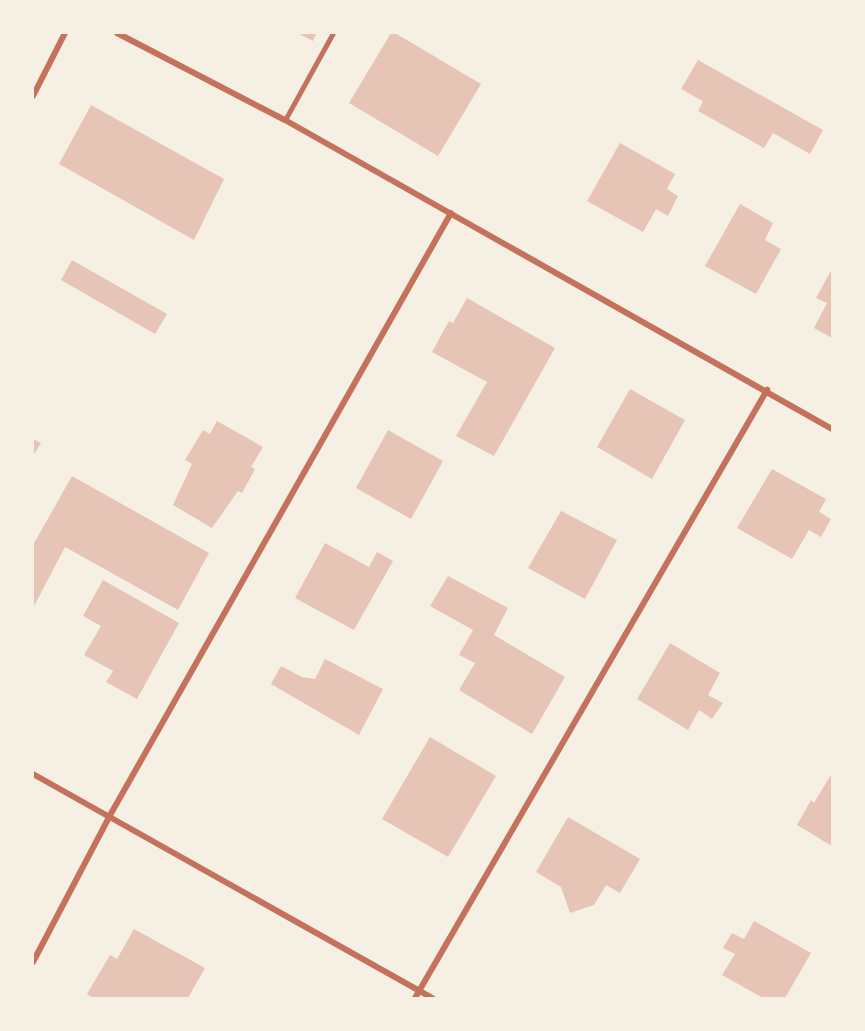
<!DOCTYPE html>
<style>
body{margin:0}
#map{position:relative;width:865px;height:1031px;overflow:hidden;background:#f6efe4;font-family:"Fira Sans",sans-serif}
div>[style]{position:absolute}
.building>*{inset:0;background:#e6c5b7}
.service>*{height:4.5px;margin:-2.25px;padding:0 2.25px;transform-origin:2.25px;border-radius:2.25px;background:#c5725c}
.minor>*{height:6px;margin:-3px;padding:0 3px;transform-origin:3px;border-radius:3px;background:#c5725c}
span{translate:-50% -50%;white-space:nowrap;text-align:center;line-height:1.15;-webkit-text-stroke:4.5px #f6efe4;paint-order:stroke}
.frame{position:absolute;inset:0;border:34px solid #f6efe4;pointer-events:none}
</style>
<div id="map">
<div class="building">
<div style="clip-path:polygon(297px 33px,317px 33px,313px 41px)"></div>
<div style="clip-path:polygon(391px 33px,395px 33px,481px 84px,438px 156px,349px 103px)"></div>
<div style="clip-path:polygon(698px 60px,823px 130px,810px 154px,773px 133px,764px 148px,698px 111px,703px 101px,681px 89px)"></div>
<div style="clip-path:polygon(91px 105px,224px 179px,194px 240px,59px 164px)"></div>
<div style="clip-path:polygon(620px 143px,675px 174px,667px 189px,678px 196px,668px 216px,656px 209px,643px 232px,587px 201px)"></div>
<div style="clip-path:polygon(740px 204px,773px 223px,765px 240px,781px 249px,756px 294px,705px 266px)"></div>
<div style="clip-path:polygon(72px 260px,167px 314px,155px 334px,61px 280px)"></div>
<div style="clip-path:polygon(832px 269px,832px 338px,814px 328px,827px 303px,816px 298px)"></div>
<div style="clip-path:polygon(467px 298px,555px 348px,494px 456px,456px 436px,487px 382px,432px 352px,449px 321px,453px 323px)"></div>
<div style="clip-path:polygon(630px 389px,685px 420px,652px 479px,597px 447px)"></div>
<div style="clip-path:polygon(217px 421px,263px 447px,251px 467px,255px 469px,242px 493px,238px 491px,212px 528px,173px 505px,192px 464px,185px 460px,203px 430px,210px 434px)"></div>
<div style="clip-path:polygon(388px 430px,443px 461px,411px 519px,356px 488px)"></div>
<div style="clip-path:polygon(33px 439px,41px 443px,33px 456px)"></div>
<div style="clip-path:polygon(772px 469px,826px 499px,819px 512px,831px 519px,821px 537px,809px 530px,792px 559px,737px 528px)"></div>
<div style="clip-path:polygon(72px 476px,209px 553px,178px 610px,65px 547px,33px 608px,33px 545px)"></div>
<div style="clip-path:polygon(561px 511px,617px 540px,585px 599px,528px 568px)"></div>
<div style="clip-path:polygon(325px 543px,369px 567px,377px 552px,393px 561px,354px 630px,295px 598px)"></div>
<div style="clip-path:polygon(448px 576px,508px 608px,494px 635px,565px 677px,532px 734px,459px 690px,475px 663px,459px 655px,473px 630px,430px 606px)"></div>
<div style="clip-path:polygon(103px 580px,179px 623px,137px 699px,106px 682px,113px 671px,84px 655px,101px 626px,83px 616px)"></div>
<div style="clip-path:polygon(670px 643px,720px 673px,708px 695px,723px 703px,712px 719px,699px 710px,688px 730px,637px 699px)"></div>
<div style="clip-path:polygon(325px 659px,383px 689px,359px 735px,271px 684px,281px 666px,302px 677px,315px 679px)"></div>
<div style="clip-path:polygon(430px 737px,496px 776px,448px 857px,382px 819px)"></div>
<div style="clip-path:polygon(832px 773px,832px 846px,797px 825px,811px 800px,814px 803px)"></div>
<div style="clip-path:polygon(568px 817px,640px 859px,620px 893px,606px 885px,594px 905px,570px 913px,561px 887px,536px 872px)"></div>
<div style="clip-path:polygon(754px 921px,811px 953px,785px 998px,763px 998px,722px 975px,735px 954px,723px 948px,732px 933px,744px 939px)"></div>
<div style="clip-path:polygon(134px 929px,205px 968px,188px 998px,93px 998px,87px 994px,110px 955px,117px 959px)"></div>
</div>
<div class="service">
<div style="left:285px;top:120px;width:99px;rotate:-61.1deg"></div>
</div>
<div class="minor">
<div style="left:117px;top:33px;width:189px;rotate:27.4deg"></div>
<div style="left:285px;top:120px;width:628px;rotate:29.46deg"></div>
<div style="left:33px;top:96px;width:71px;rotate:-63.1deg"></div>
<div style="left:33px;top:774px;width:458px;rotate:29.3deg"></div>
<div style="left:33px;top:962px;width:164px;rotate:-62.3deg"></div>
<div style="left:109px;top:817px;width:694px;rotate:-60.48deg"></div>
<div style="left:415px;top:998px;width:703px;rotate:-59.93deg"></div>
</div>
<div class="frame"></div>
</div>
